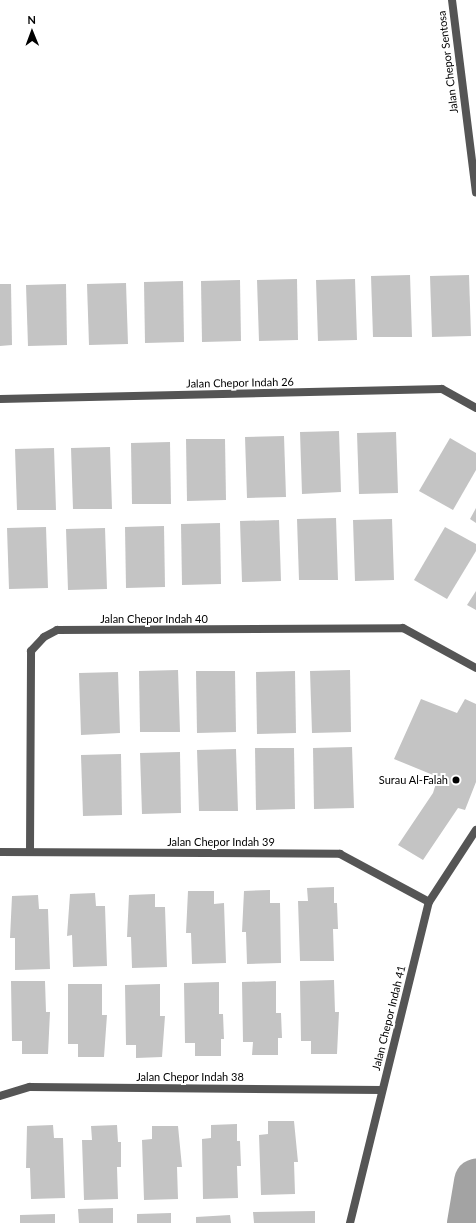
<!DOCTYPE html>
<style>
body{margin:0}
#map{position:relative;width:476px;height:1223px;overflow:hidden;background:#fff;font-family:Lato,sans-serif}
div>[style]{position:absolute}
.river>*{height:45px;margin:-22.5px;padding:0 22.5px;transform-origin:22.5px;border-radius:22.5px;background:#a3a3a3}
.building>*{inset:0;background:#c4c4c4}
.minor>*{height:8px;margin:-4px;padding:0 4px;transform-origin:4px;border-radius:4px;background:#555}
.dots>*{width:11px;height:11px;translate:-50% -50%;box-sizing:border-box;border:2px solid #fff;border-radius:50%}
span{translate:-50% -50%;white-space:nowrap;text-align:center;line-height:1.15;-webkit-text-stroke:4px #fff;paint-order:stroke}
.street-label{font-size:11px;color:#000}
.poi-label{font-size:11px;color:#000}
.right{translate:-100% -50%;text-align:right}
.north{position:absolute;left:12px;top:12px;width:40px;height:40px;-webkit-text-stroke:3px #fff;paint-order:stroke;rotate:359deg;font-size:11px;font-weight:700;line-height:16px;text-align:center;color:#000}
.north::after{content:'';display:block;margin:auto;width:14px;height:18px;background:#000;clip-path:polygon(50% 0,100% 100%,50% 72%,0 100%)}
</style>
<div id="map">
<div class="river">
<div style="left:469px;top:1223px;width:43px;rotate:-80.5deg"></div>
</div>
<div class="building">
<div style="clip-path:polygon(410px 275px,412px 337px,373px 337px,371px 276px)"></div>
<div style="clip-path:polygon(469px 275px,471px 336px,432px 337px,430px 276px)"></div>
<div style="clip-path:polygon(297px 279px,298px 340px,259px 341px,257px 280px)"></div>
<div style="clip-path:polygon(355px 279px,357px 340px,318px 341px,316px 280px)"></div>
<div style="clip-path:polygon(240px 280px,241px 341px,202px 342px,201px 281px)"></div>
<div style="clip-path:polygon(183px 281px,184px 342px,145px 343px,144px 282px)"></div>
<div style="clip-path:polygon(126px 283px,128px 344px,89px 345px,87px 284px)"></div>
<div style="clip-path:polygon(0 284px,11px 284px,12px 345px,0 346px)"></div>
<div style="clip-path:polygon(66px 284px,67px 345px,28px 346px,26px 285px)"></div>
<div style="clip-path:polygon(339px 431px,341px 492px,302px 494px,300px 432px)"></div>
<div style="clip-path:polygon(396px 432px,398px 493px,359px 494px,357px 433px)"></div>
<div style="clip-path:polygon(284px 436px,286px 497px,247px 498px,245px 437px)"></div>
<div style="clip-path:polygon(450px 438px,476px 453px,476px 470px,453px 510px,419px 491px)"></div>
<div style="clip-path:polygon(186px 439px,225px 439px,226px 500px,187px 501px)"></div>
<div style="clip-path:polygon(170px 442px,171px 504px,132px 504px,131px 443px)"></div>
<div style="clip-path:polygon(110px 447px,112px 509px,73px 509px,71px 448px)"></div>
<div style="clip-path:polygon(54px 448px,56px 510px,17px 510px,15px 449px)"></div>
<div style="clip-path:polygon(476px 508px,476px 523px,470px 519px)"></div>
<div style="clip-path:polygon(336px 518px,338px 580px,299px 580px,297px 519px)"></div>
<div style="clip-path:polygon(392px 519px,394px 580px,355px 581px,353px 520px)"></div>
<div style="clip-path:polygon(279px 520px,281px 581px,242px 582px,240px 521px)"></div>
<div style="clip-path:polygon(220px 523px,221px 584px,182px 585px,181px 524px)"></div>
<div style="clip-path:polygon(164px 526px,165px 587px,126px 588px,125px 527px)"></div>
<div style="clip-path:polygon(46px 527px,48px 588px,9px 589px,7px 528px)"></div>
<div style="clip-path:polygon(445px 527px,476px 544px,476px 551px,447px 599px,414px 580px)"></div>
<div style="clip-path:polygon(105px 528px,107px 589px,68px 590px,66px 529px)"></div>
<div style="clip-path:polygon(476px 591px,476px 610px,467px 605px)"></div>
<div style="clip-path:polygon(178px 670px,180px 732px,140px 732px,139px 671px)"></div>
<div style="clip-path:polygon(350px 670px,351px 732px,312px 733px,310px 671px)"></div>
<div style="clip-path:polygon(196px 671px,235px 671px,236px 732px,197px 733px)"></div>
<div style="clip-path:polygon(295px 671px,296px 733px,257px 734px,256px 672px)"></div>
<div style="clip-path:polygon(118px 672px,120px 733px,81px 735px,79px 673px)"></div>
<div style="clip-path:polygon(421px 699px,457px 713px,465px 699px,476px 704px,476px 782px,465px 810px,458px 808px,423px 860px,398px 845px,433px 793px,438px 777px,394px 759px)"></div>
<div style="clip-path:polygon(352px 747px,354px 808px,314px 809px,313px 748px)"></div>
<div style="clip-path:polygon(255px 748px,294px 748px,295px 809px,256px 810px)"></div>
<div style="clip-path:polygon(236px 749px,238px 811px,199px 811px,197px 750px)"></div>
<div style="clip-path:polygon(180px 752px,181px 813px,142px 814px,140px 753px)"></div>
<div style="clip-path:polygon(121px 754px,122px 815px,83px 816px,81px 755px)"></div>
<div style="clip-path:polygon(334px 887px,334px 903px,337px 903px,338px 929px,333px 929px,334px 961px,300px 961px,298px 901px,308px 901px,307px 888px)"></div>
<div style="clip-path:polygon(270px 890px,270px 903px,280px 903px,281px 963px,247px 964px,246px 932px,242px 932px,244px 891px)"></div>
<div style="clip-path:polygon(188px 891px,214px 891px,214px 904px,224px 903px,226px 963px,192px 964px,191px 933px,186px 933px)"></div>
<div style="clip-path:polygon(95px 893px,96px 906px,105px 906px,107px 966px,73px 967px,72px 935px,67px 936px,70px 894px)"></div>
<div style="clip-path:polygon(155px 894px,155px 907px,165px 907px,167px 967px,132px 968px,131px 937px,127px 937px,129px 895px)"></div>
<div style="clip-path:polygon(38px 895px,39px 909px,48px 909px,50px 969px,15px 970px,15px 938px,10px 938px,12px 896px)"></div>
<div style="clip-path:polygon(334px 980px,335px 1012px,339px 1012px,337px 1054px,311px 1054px,311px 1041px,301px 1041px,300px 981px)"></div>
<div style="clip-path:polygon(11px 981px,45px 981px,46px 1012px,50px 1012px,48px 1054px,22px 1054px,22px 1041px,12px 1041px)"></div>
<div style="clip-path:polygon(276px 981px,276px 1013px,281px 1013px,282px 1038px,278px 1038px,278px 1055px,252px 1055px,253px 1042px,243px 1042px,242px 982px)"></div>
<div style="clip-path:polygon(219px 982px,219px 1014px,223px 1014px,224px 1039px,221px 1039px,221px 1056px,195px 1056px,195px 1043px,185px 1043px,184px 983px)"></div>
<div style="clip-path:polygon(68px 984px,102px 984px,102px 1015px,107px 1015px,104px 1057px,78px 1057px,78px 1044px,68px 1044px)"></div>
<div style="clip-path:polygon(160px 984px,160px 1016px,165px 1016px,162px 1057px,136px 1058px,136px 1045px,126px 1045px,125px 985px)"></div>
<div style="clip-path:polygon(268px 1121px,294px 1121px,298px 1162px,294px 1162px,295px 1194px,261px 1195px,259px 1135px,268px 1134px)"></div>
<div style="clip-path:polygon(237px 1124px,237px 1141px,240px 1141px,241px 1166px,237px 1166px,238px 1198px,203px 1199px,202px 1139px,211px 1138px,211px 1125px)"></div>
<div style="clip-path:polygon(53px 1125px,54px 1138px,63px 1138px,65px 1198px,31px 1199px,30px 1168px,26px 1168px,27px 1126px)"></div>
<div style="clip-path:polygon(117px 1125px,118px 1142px,121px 1142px,121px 1167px,117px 1167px,118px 1199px,84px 1200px,82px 1140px,92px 1140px,91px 1126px)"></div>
<div style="clip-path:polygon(152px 1126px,178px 1126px,182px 1167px,177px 1167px,178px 1199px,144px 1200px,142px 1140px,152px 1139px)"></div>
<div style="clip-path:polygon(113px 1208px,113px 1223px,79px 1223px,78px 1209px)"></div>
<div style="clip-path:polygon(315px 1211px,315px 1223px,254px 1223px,253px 1212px)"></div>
<div style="clip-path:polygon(171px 1213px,171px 1223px,137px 1223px,137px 1214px)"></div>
<div style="clip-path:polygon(55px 1214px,55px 1223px,20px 1223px,20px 1215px)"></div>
<div style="clip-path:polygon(230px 1215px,231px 1223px,196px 1223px,196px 1217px)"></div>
</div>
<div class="minor">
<div style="left:452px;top:0;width:194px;rotate:82.9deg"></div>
<div style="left:0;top:399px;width:442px;rotate:-1.3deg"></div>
<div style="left:442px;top:389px;width:39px;rotate:29deg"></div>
<div style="left:0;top:852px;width:340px;rotate:0.3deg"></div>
<div style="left:340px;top:854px;width:101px;rotate:28.3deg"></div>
<div style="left:30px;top:852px;width:201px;rotate:-89.7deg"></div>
<div style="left:31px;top:651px;width:19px;rotate:-47deg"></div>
<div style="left:44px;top:637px;width:15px;rotate:-28deg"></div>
<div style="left:57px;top:630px;width:346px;rotate:-0.3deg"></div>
<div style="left:403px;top:628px;width:83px;rotate:28.7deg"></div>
<div style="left:0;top:1096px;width:31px;rotate:-17deg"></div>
<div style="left:30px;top:1087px;width:352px;rotate:0.5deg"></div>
<div style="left:350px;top:1223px;width:331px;rotate:-76.2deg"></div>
<div style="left:429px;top:902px;width:86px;rotate:-56.9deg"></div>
</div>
<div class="dots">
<div style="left:456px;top:780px;background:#000"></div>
</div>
<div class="street-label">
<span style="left:448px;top:62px;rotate:-97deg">Jalan Chepor Sentosa</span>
<span style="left:240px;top:383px;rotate:-1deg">Jalan Chepor Indah 26</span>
<span style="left:154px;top:619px">Jalan Chepor Indah 40</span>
<span style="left:221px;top:842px">Jalan Chepor Indah 39</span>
<span style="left:389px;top:1018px;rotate:-76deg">Jalan Chepor Indah 41</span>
<span style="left:190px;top:1077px">Jalan Chepor Indah 38</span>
</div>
<div class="poi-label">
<span class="right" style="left:448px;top:780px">Surau Al-Falah</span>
</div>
<div class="north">N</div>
</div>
